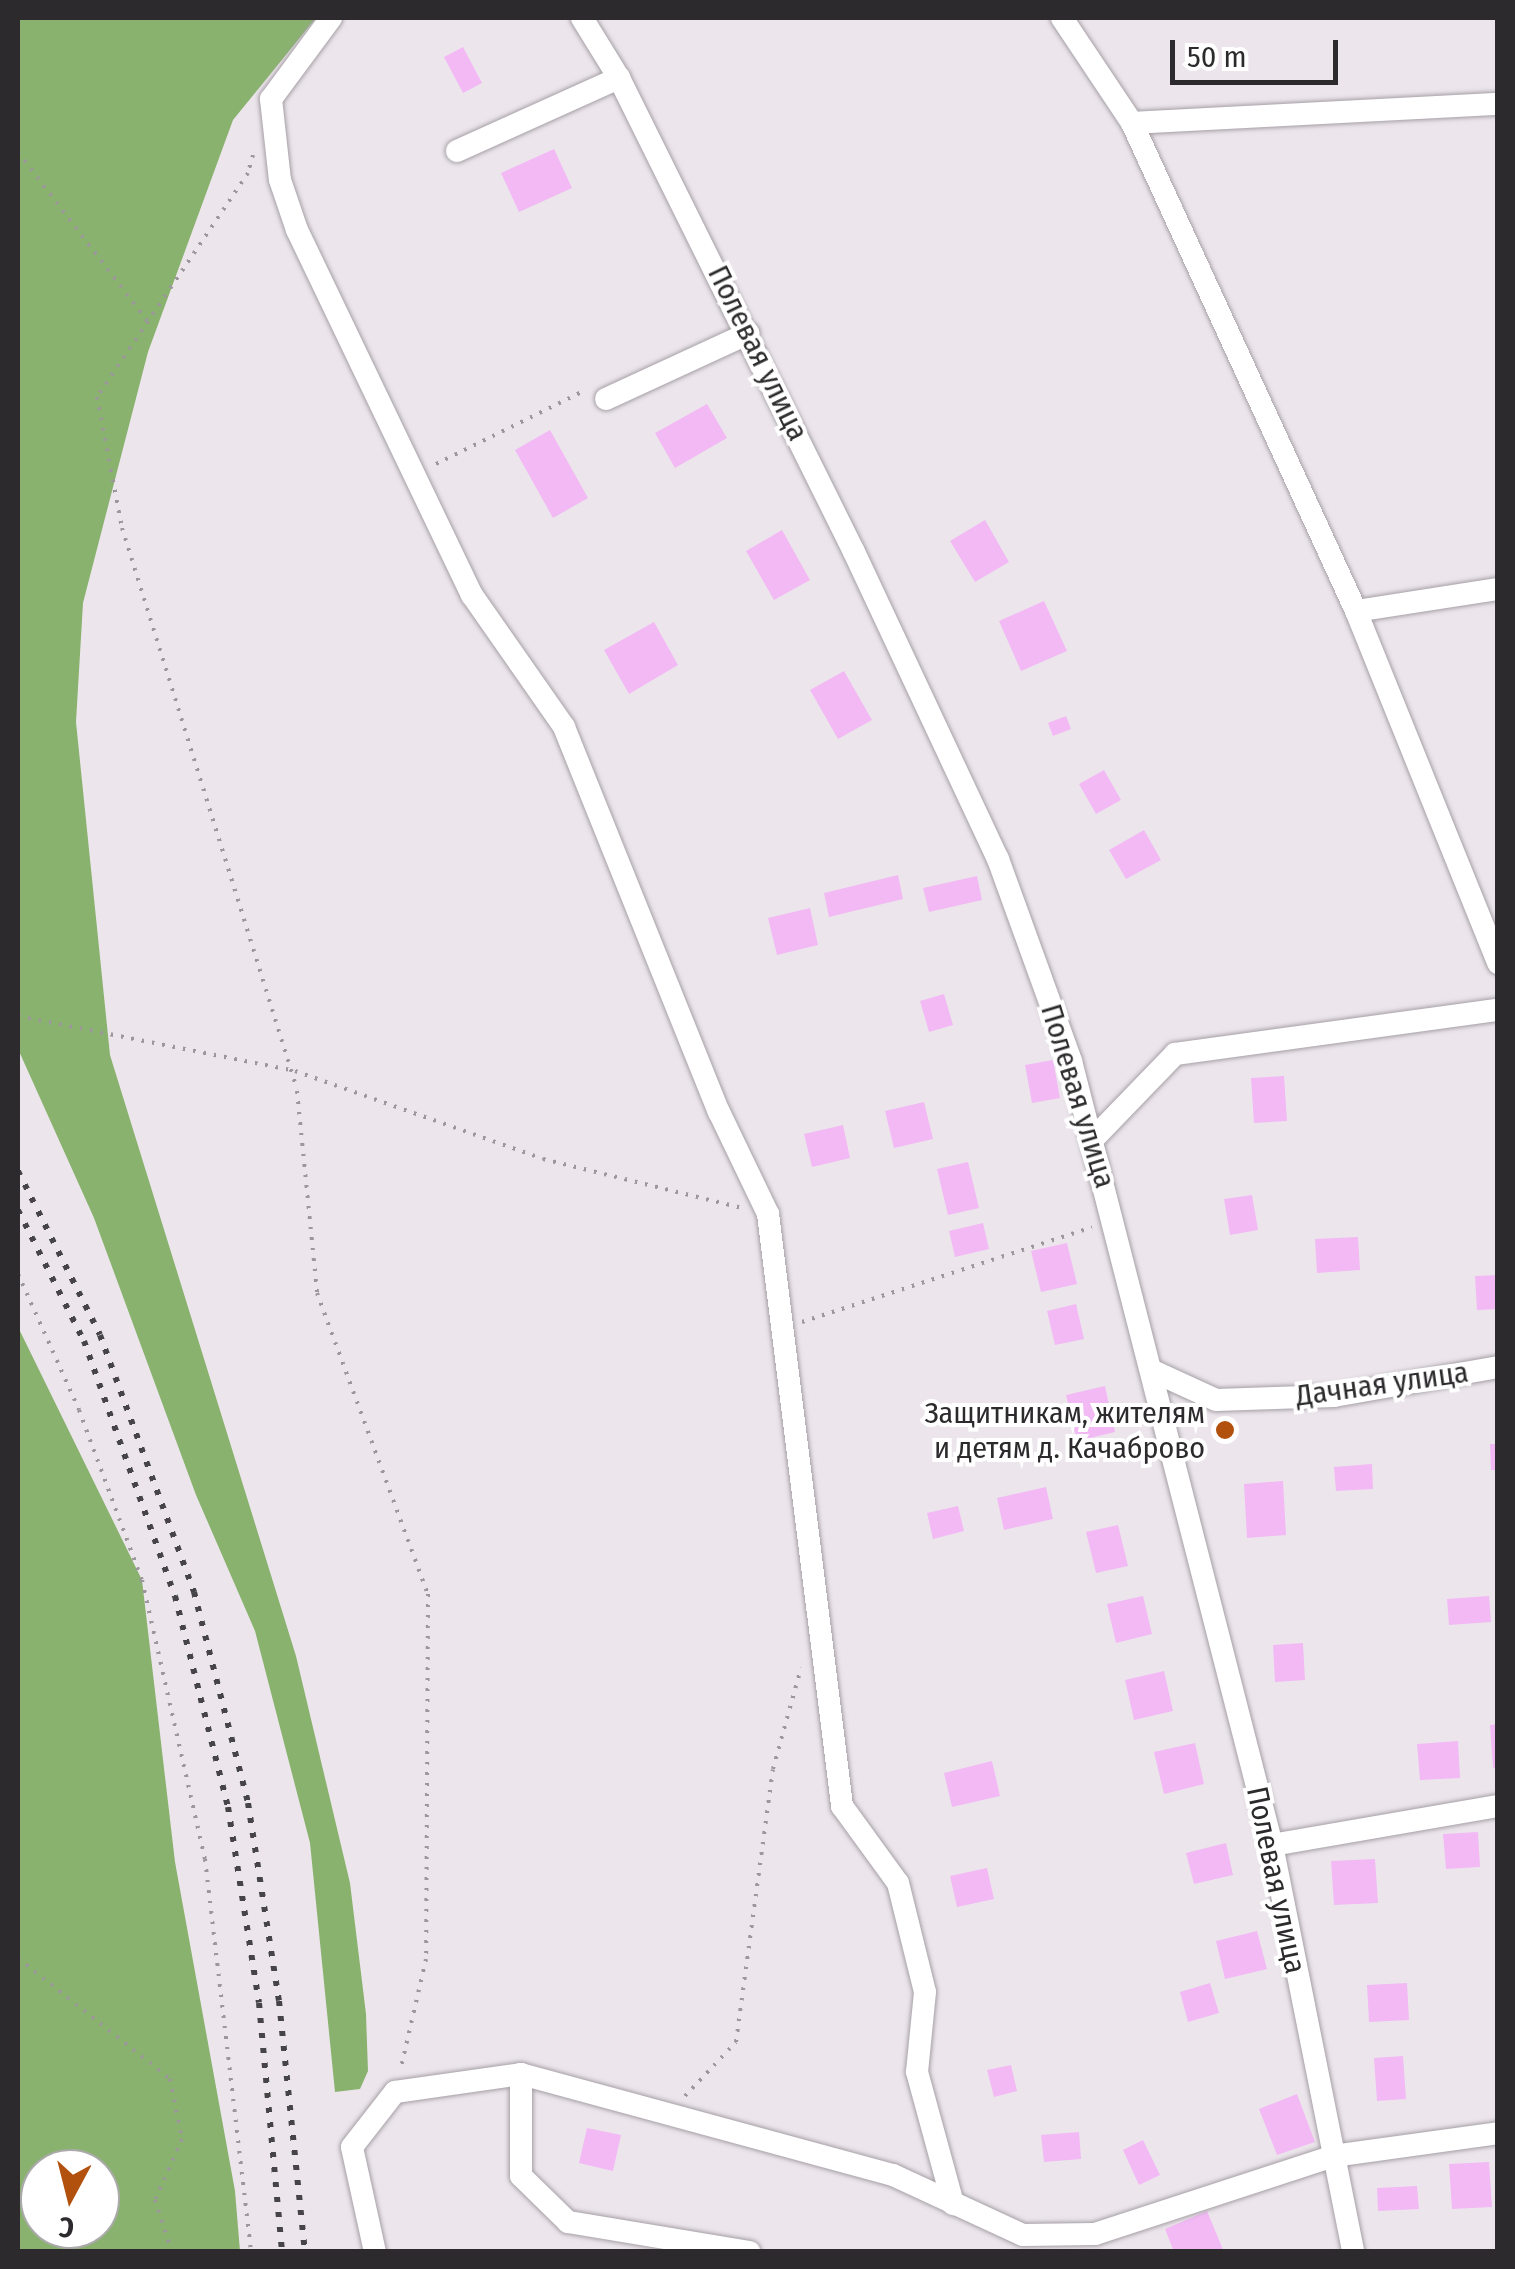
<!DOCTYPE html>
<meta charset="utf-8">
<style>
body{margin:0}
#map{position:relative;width:1515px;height:2269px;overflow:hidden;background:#ece6ec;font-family:"Fira Sans Condensed",sans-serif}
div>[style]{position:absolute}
.forest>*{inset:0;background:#8ab26f}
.building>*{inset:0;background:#f2b9f5}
.path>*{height:4px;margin-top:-2px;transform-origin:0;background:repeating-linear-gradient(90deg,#9b979b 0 2.5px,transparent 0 10.5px)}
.roads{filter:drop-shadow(0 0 2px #a6a0a6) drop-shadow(0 0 2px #a6a0a6)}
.minor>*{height:22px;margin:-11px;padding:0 11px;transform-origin:11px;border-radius:11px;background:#fff}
.rail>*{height:6px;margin-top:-3px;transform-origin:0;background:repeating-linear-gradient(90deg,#464446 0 5px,transparent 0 15px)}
.dots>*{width:28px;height:28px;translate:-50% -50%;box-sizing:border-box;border:5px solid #fff;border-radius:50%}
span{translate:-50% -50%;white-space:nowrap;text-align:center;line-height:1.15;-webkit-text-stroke:8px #fff;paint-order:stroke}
.street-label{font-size:30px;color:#2c2a2c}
.poi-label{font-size:30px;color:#2c2a2c}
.right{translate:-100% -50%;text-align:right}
.frame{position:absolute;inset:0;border:20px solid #2c2a2c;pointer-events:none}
.north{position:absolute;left:20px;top:2149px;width:100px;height:100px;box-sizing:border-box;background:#fff;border:2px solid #abaaab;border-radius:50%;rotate:187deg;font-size:28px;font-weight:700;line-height:40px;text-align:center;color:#2c2a2c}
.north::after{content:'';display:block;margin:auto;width:35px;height:45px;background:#b2510e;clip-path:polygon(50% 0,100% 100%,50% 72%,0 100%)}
.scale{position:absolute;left:1170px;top:40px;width:168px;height:45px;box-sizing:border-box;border:5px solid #2c2a2c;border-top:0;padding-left:12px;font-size:30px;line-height:35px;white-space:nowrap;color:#2c2a2c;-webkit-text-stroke:8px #fff;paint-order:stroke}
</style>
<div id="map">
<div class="forest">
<div style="clip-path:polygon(18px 18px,316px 18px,233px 120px,148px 352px,83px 603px,76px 722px,110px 1055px,296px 1656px,350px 1883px,366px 2014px,368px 2071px,360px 2089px,335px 2092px,310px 1843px,255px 1631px,196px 1495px,94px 1218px,18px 1049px)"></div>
<div style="clip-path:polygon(evenodd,18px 1327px,142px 1580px,175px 1862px,235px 2191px,240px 2251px,18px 2251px,18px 1327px,40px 2169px,100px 2169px,100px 2229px,40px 2229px,40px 2169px)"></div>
</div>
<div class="building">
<div style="clip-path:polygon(463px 47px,482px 83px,463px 93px,444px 57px)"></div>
<div style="clip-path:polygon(554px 149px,572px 188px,519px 212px,501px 173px)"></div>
<div style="clip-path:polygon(707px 404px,727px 438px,675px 468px,655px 433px)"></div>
<div style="clip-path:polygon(550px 430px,588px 498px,553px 518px,515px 450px)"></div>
<div style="clip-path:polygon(985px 520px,1009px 562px,975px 582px,950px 541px)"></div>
<div style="clip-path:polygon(782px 530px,810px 580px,774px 600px,746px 551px)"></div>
<div style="clip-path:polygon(1044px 601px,1067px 651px,1021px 671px,999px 621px)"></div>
<div style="clip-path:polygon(654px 622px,678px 665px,629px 694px,604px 650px)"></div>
<div style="clip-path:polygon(844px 671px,872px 720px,838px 739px,810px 690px)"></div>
<div style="clip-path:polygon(1066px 716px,1071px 729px,1053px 736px,1048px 723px)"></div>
<div style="clip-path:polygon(1104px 770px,1121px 800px,1096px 814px,1079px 784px)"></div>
<div style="clip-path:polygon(1144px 830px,1161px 860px,1126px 879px,1109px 850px)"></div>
<div style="clip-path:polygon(898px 875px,903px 899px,829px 917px,824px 893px)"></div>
<div style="clip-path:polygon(977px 876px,982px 900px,929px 912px,923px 888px)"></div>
<div style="clip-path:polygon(810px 908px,818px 945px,777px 955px,768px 918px)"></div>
<div style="clip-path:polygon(944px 994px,953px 1025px,929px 1032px,920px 1001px)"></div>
<div style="clip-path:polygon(1053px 1060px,1060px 1098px,1032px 1103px,1025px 1065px)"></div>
<div style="clip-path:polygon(1284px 1076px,1287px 1121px,1254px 1123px,1251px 1078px)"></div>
<div style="clip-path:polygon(924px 1102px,933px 1139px,894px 1148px,885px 1111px)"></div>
<div style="clip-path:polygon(843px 1125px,850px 1158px,812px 1167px,804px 1134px)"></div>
<div style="clip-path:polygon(968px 1162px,979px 1208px,948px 1215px,937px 1169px)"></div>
<div style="clip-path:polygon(1252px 1195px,1258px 1230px,1230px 1235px,1224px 1199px)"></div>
<div style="clip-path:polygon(983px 1223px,989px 1249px,955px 1257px,949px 1231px)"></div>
<div style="clip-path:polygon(1358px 1237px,1360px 1270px,1317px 1273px,1315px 1239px)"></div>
<div style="clip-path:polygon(1067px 1243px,1077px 1284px,1041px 1292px,1031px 1251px)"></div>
<div style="clip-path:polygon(1498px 1275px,1498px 1309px,1477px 1310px,1475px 1276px)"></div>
<div style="clip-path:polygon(1076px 1304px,1084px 1339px,1055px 1345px,1047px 1311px)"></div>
<div style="clip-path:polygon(1105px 1386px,1115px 1432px,1077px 1441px,1066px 1395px)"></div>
<div style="clip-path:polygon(1490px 1444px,1498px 1444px,1498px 1470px,1491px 1470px)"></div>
<div style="clip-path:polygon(1372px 1464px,1373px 1489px,1336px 1491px,1334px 1467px)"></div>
<div style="clip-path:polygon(1283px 1481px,1286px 1535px,1247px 1538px,1244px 1484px)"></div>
<div style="clip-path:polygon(1046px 1487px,1053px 1519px,1004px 1530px,997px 1498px)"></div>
<div style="clip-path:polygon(958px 1506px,964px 1531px,933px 1539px,927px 1513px)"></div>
<div style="clip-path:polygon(1118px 1525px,1128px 1566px,1096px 1573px,1086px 1532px)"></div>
<div style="clip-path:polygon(1143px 1596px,1152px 1634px,1116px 1643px,1107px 1604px)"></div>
<div style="clip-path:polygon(1489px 1596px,1491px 1622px,1449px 1625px,1447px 1599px)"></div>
<div style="clip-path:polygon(1303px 1643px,1305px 1680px,1275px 1682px,1273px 1645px)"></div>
<div style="clip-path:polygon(1164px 1671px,1173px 1711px,1134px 1720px,1125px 1680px)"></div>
<div style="clip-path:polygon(1498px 1724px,1498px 1767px,1493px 1768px,1490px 1725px)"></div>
<div style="clip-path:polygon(1458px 1741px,1460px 1778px,1420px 1780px,1417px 1744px)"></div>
<div style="clip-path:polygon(1195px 1743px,1204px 1784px,1164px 1794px,1154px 1752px)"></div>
<div style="clip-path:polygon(992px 1761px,1000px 1796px,952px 1807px,944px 1773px)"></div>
<div style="clip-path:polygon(1478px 1832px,1480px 1867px,1446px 1869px,1443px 1834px)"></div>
<div style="clip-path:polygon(1226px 1843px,1233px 1875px,1194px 1884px,1186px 1853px)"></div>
<div style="clip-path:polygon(1375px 1859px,1378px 1903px,1334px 1905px,1331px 1861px)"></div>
<div style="clip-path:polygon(987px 1868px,994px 1899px,957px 1907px,950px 1876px)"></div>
<div style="clip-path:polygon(1257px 1931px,1267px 1969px,1225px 1979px,1216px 1941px)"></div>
<div style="clip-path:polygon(1210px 1983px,1219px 2013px,1188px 2022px,1180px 1992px)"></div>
<div style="clip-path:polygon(1407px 1983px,1409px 2020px,1369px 2022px,1367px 1985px)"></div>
<div style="clip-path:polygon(1403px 2056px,1406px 2099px,1377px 2101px,1374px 2058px)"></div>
<div style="clip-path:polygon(1011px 2065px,1017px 2091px,994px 2097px,987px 2070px)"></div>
<div style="clip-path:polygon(1297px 2094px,1315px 2142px,1277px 2155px,1259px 2109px)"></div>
<div style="clip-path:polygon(587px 2128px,621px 2135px,613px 2171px,579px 2163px)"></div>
<div style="clip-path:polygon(1079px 2132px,1081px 2159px,1044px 2162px,1041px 2135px)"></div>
<div style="clip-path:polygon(1143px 2140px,1160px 2175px,1139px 2185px,1123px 2150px)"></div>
<div style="clip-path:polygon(1489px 2162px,1492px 2207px,1452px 2209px,1449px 2164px)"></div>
<div style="clip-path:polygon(1417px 2186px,1419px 2209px,1378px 2211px,1377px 2188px)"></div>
<div style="clip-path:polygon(1207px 2211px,1224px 2252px,1174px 2252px,1165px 2229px)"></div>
</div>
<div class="path">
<div style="left:18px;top:152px;width:214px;rotate:52.6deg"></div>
<div style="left:253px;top:155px;width:19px;rotate:106deg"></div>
<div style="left:248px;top:173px;width:270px;rotate:124deg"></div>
<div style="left:97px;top:397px;width:133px;rotate:79.2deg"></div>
<div style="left:122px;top:528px;width:588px;rotate:72.68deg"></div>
<div style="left:436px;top:464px;width:165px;rotate:-26.3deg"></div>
<div style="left:18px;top:1016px;width:282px;rotate:11.2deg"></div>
<div style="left:295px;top:1071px;width:263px;rotate:19.5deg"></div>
<div style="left:543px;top:1159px;width:202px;rotate:13.8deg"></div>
<div style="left:297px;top:1091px;width:203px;rotate:84.3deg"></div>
<div style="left:317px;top:1293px;width:321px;rotate:69.8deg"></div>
<div style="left:428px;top:1594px;width:365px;rotate:90.3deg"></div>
<div style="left:426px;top:1959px;width:111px;rotate:103deg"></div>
<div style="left:18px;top:1274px;width:149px;rotate:65.8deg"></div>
<div style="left:79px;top:1410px;width:181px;rotate:69.7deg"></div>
<div style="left:142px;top:1580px;width:286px;rotate:77.3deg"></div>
<div style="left:205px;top:1859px;width:396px;rotate:83.3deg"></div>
<div style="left:802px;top:1322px;width:305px;rotate:-18.1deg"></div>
<div style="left:18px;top:1958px;width:194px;rotate:38.5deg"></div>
<div style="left:170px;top:2079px;width:61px;rotate:78.7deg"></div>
<div style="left:182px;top:2139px;width:67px;rotate:113.9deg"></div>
<div style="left:155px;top:2200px;width:55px;rotate:71.9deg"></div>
<div style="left:685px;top:2096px;width:74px;rotate:-46.6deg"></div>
<div style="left:736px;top:2042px;width:275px;rotate:-82.3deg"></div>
<div style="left:773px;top:1769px;width:105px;rotate:-74.5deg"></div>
</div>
<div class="roads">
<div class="minor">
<div style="left:331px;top:18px;width:101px;rotate:126.5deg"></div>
<div style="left:271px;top:99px;width:81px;rotate:83.7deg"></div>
<div style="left:280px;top:180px;width:53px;rotate:71.2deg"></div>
<div style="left:297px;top:230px;width:405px;rotate:64.4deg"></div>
<div style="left:472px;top:595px;width:161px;rotate:55.1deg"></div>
<div style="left:564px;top:727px;width:415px;rotate:68.1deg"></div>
<div style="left:719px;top:1112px;width:113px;rotate:64.3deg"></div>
<div style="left:768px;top:1214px;width:597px;rotate:82.87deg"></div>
<div style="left:842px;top:1806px;width:95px;rotate:54deg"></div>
<div style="left:898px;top:1883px;width:112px;rotate:76.1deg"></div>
<div style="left:925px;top:1992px;width:80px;rotate:95.7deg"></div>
<div style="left:917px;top:2072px;width:137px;rotate:74.7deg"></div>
<div style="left:582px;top:18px;width:70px;rotate:58.3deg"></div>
<div style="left:619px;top:78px;width:529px;rotate:63.63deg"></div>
<div style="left:854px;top:552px;width:339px;rotate:64.9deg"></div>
<div style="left:998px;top:859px;width:215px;rotate:70.1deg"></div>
<div style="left:1071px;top:1061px;width:809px;rotate:75.62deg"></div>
<div style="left:1272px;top:1845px;width:415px;rotate:78.7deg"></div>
<div style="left:1062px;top:18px;width:126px;rotate:56.3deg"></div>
<div style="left:1132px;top:123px;width:537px;rotate:65.34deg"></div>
<div style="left:1356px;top:611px;width:380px;rotate:68deg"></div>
<div style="left:1132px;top:123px;width:366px;rotate:-3deg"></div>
<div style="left:457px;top:151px;width:178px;rotate:-24.3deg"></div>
<div style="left:606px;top:399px;width:157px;rotate:-24.8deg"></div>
<div style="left:1356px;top:611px;width:144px;rotate:-8.8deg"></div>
<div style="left:1094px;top:1138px;width:117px;rotate:-46deg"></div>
<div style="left:1175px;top:1054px;width:326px;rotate:-7.8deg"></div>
<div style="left:1153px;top:1371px;width:69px;rotate:24.7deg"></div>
<div style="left:1216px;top:1400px;width:118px;rotate:-1.9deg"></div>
<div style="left:1334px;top:1396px;width:167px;rotate:-10deg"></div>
<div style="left:1272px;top:1845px;width:229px;rotate:-9.8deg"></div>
<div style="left:521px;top:2074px;width:102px;rotate:90deg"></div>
<div style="left:521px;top:2176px;width:66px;rotate:44.4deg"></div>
<div style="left:568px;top:2222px;width:184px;rotate:9.4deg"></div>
<div style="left:375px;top:2252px;width:107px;rotate:-102.4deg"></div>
<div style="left:352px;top:2147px;width:70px;rotate:-52deg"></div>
<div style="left:395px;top:2092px;width:127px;rotate:-8.1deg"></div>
<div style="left:521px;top:2074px;width:385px;rotate:15.2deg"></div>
<div style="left:893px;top:2175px;width:143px;rotate:24.8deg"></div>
<div style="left:1023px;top:2235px;width:72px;rotate:-0.8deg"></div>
<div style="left:1095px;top:2234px;width:250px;rotate:-18.1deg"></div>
<div style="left:1333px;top:2156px;width:167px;rotate:-7.9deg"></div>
</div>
</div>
<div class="rail">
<div style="left:18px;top:1171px;width:183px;rotate:63.4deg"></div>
<div style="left:100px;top:1335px;width:274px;rotate:69.9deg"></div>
<div style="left:194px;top:1592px;width:218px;rotate:75.6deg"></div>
<div style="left:248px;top:1803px;width:200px;rotate:81.1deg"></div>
<div style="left:279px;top:2001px;width:252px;rotate:84.1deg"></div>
<div style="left:18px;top:1210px;width:147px;rotate:63.3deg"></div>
<div style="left:84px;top:1341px;width:271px;rotate:70.4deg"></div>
<div style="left:175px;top:1596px;width:218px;rotate:75.9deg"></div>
<div style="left:228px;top:1807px;width:198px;rotate:81deg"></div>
<div style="left:259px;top:2003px;width:250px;rotate:84.7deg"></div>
</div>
<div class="dots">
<div style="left:1225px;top:1430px;background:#b2510e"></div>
</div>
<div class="street-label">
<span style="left:758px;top:353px;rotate:64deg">Полевая улица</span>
<span style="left:1078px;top:1096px;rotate:73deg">Полевая улица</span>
<span style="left:1382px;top:1384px;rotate:-8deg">Дачная улица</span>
<span style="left:1276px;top:1880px;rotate:78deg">Полевая улица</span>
</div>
<div class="poi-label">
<span class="right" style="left:1205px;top:1430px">Защитникам, жителям<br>и детям д. Качаброво</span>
</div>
<div class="frame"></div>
<div class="north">С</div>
<div class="scale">50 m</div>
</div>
